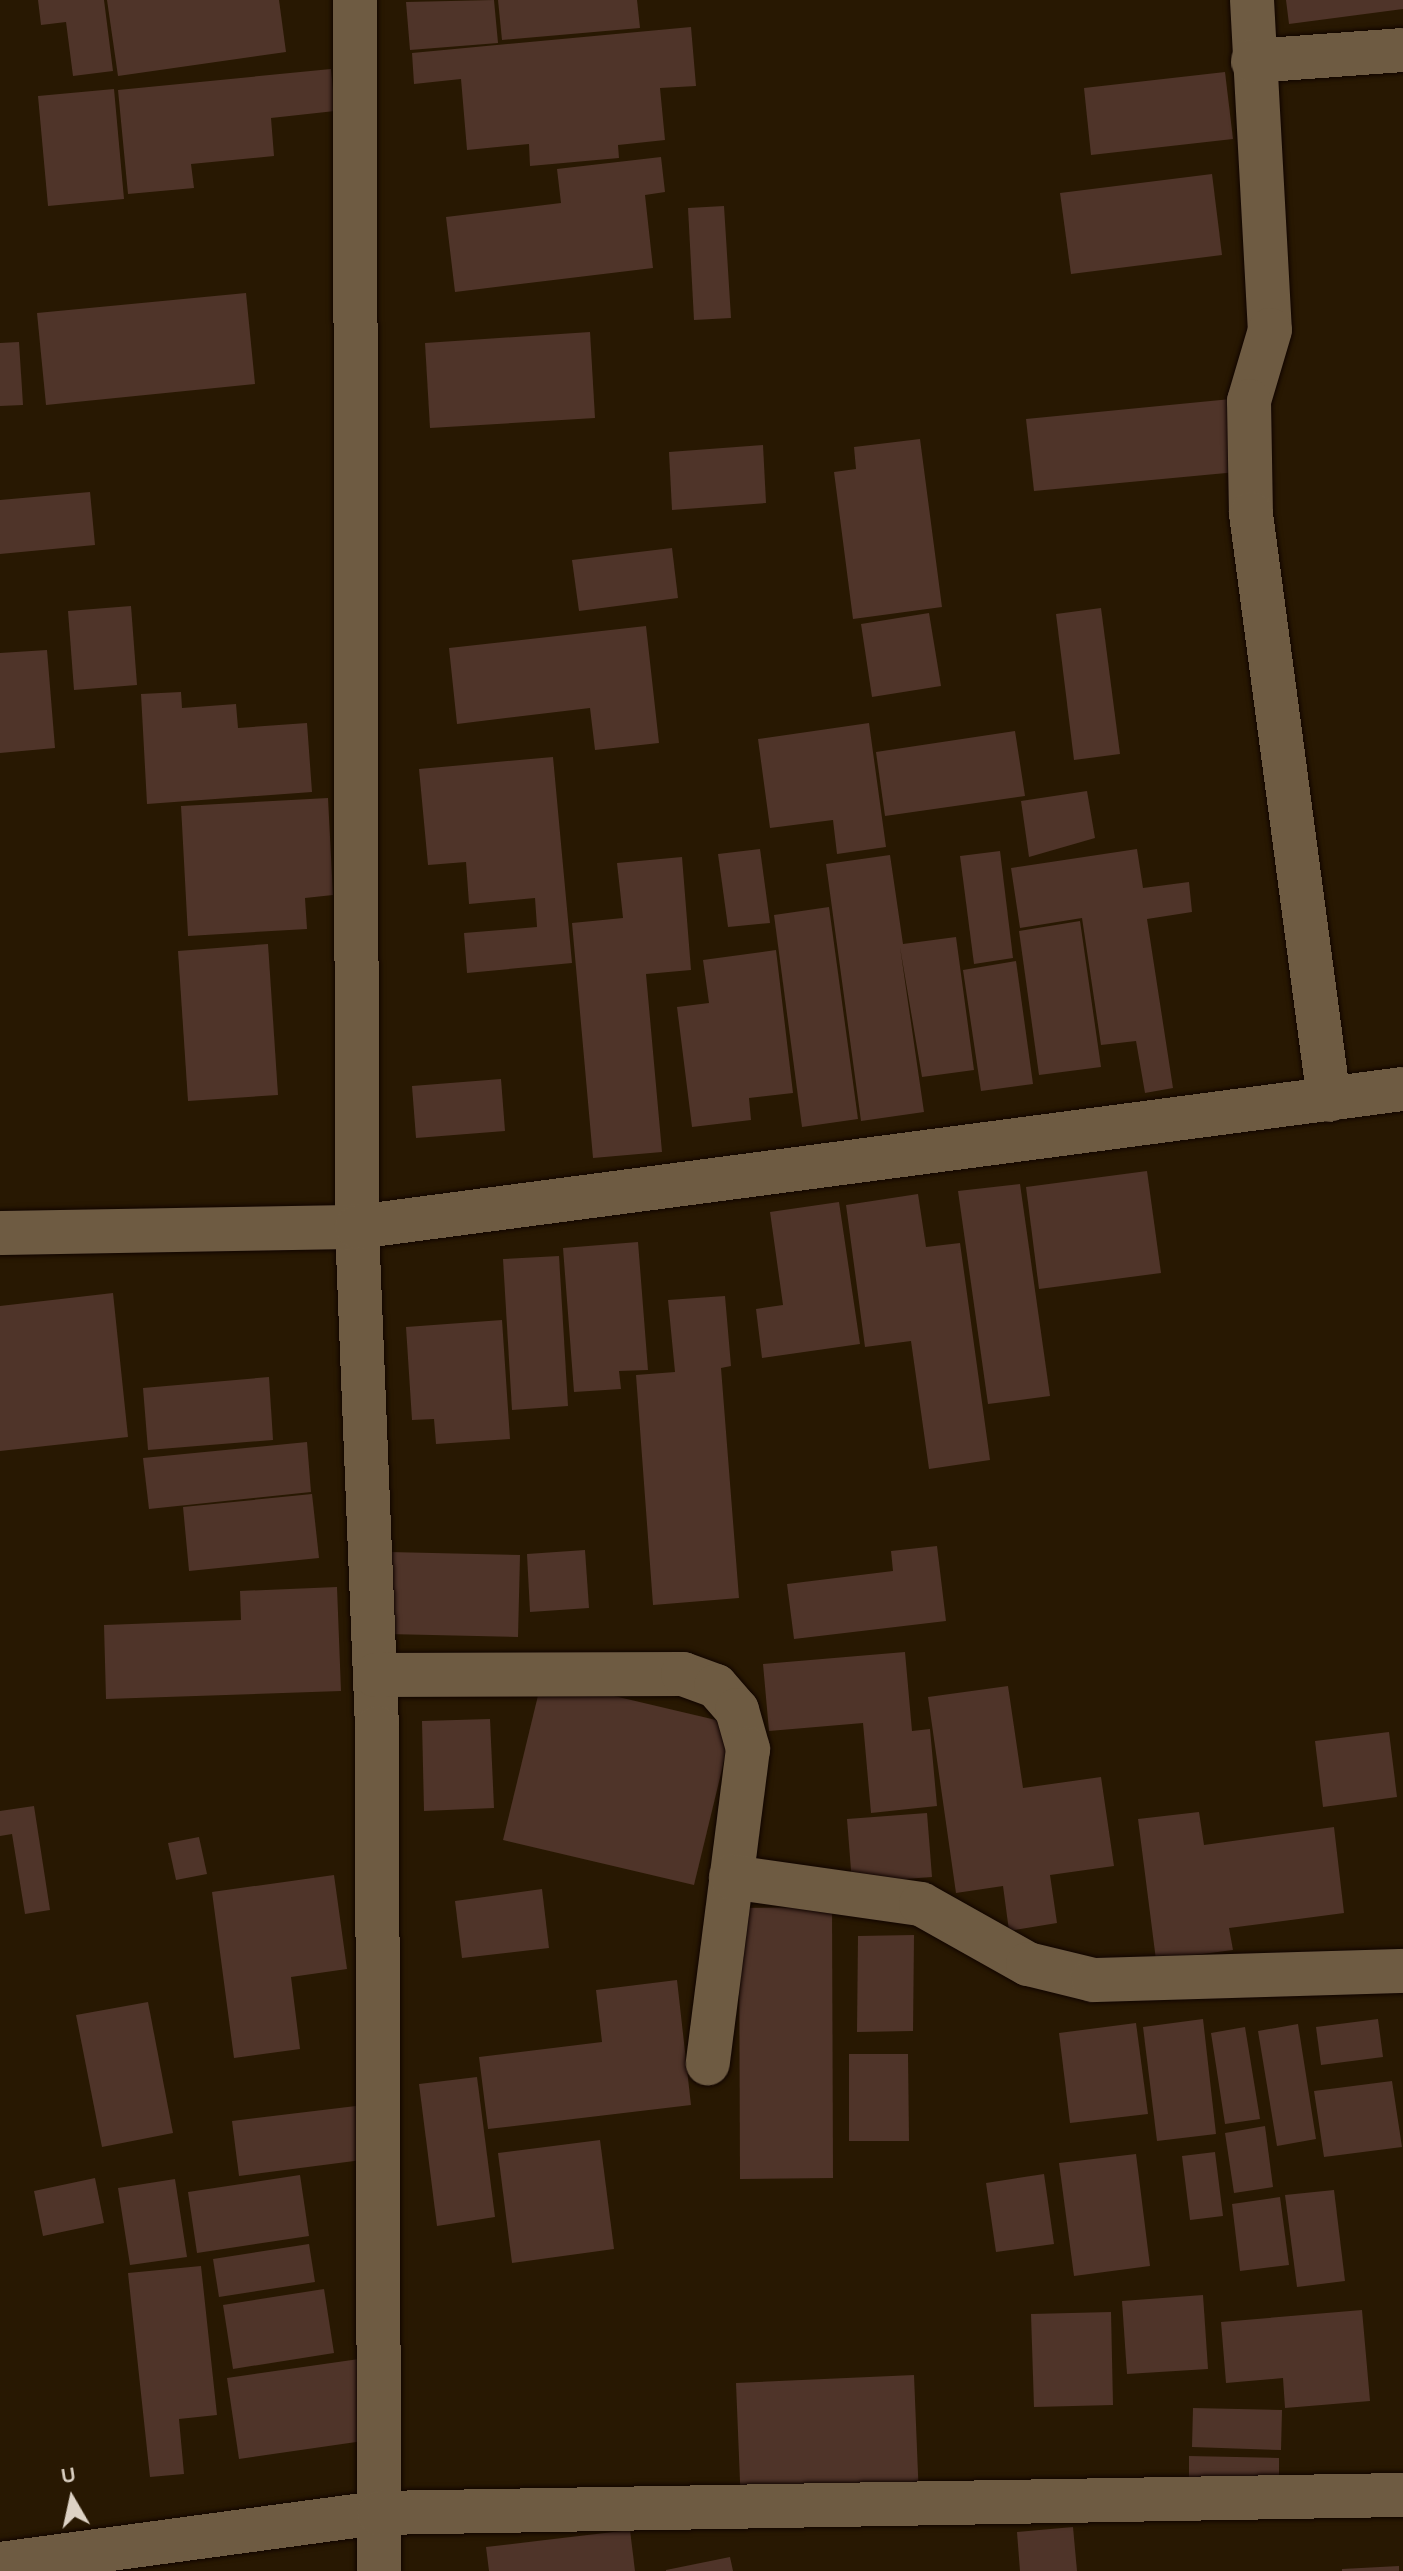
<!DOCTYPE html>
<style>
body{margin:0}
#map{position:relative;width:1403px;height:2571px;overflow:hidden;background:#281802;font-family:Karla,sans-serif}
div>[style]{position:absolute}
.building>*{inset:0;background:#4f3429}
.roads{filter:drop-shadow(0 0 2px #100400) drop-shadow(0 0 2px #100400)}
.minor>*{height:44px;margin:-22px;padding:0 22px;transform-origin:22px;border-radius:22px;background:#6e5b42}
span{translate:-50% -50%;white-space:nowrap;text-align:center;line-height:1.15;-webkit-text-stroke:8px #281802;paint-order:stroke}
.north{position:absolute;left:32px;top:2459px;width:80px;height:80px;-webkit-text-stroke:6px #281802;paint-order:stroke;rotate:351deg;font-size:22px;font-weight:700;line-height:32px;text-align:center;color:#ddd2c4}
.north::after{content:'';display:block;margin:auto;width:28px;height:36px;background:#ddd2c4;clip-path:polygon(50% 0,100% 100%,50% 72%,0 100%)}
</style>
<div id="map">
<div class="building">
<div style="clip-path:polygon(38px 0,104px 0,113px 71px,73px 76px,66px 22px,41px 25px)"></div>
<div style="clip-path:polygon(107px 0,279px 0,286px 52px,118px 76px)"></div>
<div style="clip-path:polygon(494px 0,498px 43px,410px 50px,406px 2px)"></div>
<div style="clip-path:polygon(498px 0,637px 0,640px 28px,502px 40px)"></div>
<div style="clip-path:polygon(1286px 0,1403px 0,1403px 9px,1289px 24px)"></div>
<div style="clip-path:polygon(691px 27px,696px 86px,660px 88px,665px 140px,618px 145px,619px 158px,530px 166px,529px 144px,467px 150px,461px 79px,414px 84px,412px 53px)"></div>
<div style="clip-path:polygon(331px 69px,335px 111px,271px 118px,274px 156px,191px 164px,194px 188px,128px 194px,118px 90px)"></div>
<div style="clip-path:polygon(1225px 72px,1233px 139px,1091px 155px,1084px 88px)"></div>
<div style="clip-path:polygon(114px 89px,124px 199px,48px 206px,38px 96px)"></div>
<div style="clip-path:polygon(661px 157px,665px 192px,645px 195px,653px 268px,455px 292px,446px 217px,561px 203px,557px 169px)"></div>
<div style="clip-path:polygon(1212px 174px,1222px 255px,1071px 274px,1060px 193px)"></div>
<div style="clip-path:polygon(724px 206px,731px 318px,694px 320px,688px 208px)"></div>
<div style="clip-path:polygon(246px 293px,255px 384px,46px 405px,37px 313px)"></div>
<div style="clip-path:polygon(590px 332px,595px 418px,430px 428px,425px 343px)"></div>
<div style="clip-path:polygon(19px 342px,23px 405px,0 406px,0 343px)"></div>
<div style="clip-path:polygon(1231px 399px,1237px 472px,1034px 491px,1026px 419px)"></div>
<div style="clip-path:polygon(920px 439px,942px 607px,853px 619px,834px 472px,856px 469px,854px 447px)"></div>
<div style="clip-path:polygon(763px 445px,766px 503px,672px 510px,669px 452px)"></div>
<div style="clip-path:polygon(90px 492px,95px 545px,0 554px,0 500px)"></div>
<div style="clip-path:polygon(672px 548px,678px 598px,579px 611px,572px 560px)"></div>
<div style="clip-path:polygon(131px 606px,137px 685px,74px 690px,68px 611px)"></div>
<div style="clip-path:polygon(1101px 608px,1120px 754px,1074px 760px,1056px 614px)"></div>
<div style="clip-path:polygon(929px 613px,941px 686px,872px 697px,861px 624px)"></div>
<div style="clip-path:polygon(646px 626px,659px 743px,595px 750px,590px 708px,457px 724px,449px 648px)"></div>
<div style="clip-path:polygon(47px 650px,55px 748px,0 753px,0 653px)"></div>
<div style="clip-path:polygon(181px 692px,182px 708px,236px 704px,238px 728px,307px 723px,312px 792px,147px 804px,141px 694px)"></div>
<div style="clip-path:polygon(869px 723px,886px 847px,837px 854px,833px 820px,770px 828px,758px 739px)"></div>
<div style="clip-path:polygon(1015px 731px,1025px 796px,885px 816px,876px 752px)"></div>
<div style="clip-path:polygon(553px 757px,572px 963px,467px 973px,464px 933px,537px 927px,535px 898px,469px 904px,466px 862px,428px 865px,419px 769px)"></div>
<div style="clip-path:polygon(1087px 791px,1095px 838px,1029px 857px,1021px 801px)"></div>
<div style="clip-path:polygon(328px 798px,333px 895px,305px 898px,307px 929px,188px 936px,181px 806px)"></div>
<div style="clip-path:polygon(760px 849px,770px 923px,728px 927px,718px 854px)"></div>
<div style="clip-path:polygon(1137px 849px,1143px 888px,1189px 882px,1192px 912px,1147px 919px,1173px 1088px,1145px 1093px,1136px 1041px,1101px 1045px,1082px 918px,1020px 928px,1011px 868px)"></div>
<div style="clip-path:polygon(1000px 851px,1013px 958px,974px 964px,960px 856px)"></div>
<div style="clip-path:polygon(890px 855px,903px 944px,956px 937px,974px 1070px,922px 1077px,900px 947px,924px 1112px,861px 1121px,826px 864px)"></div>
<div style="clip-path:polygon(682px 857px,691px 970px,646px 974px,662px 1152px,593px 1158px,572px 923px,623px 918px,617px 863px)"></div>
<div style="clip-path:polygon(829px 907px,858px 1119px,802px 1127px,774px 915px)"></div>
<div style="clip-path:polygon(1080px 921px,1101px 1067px,1039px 1075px,1019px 931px)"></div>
<div style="clip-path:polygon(268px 944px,278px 1095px,188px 1101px,178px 951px)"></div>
<div style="clip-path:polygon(776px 950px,793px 1093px,749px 1098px,751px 1120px,692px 1127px,677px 1007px,709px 1003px,703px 960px)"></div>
<div style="clip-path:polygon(1016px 961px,1033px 1084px,981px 1091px,963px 970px)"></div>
<div style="clip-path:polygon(501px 1079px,505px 1131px,416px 1138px,412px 1086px)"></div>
<div style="clip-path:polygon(1147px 1171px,1161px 1273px,1039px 1289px,1026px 1187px)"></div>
<div style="clip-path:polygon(1020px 1184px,1050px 1396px,988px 1404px,958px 1191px)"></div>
<div style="clip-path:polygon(918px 1194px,926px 1247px,960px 1243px,990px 1460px,929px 1469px,911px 1341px,865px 1347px,846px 1205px)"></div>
<div style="clip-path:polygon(839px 1202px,860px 1344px,762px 1358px,756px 1309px,783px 1305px,770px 1212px)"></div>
<div style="clip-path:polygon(638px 1242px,648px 1370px,619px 1371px,621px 1389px,574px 1392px,563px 1248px)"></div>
<div style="clip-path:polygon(559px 1256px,568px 1406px,512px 1410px,503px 1259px)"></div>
<div style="clip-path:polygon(113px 1293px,128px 1437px,0 1451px,0 1306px)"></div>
<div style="clip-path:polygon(725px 1296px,731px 1366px,721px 1368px,739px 1598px,653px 1605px,636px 1375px,675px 1372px,668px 1300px)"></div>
<div style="clip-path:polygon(502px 1320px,510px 1439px,436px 1444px,434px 1419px,412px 1420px,406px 1327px)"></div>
<div style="clip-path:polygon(269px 1377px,273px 1440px,148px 1450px,143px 1388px)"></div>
<div style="clip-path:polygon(307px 1442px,311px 1492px,149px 1509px,143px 1458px)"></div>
<div style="clip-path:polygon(312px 1494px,319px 1558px,189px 1571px,183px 1507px)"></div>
<div style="clip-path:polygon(937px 1546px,946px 1621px,794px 1639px,787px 1584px,893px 1571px,891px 1551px)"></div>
<div style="clip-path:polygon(585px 1550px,589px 1608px,530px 1612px,527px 1554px)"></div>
<div style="clip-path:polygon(389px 1552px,520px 1555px,518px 1637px,387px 1634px)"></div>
<div style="clip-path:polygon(337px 1587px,341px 1691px,106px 1699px,104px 1625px,241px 1620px,240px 1591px)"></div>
<div style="clip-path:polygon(905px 1652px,912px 1731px,930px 1729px,937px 1806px,871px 1813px,863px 1723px,769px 1731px,763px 1664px)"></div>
<div style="clip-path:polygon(542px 1679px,733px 1724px,694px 1885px,503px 1840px)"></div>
<div style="clip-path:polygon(1008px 1686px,1023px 1788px,1101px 1777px,1114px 1866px,1050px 1875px,1057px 1923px,1009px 1931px,1003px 1886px,956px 1893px,928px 1697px)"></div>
<div style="clip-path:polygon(490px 1719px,494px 1808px,424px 1811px,422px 1721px)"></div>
<div style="clip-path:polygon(1389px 1732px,1397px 1797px,1323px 1807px,1315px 1741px)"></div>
<div style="clip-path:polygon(34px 1806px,50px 1910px,25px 1914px,12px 1834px,0 1836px,0 1811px)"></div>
<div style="clip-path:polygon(1199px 1812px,1204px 1845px,1334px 1827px,1344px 1913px,1229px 1928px,1233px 1950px,1156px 1960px,1138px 1819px)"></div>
<div style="clip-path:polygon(927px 1813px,932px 1877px,852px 1883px,847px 1819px)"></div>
<div style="clip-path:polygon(199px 1837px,207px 1874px,176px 1880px,168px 1843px)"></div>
<div style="clip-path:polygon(334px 1875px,347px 1969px,291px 1977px,300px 2049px,234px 2058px,212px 1892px)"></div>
<div style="clip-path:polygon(542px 1889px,549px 1948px,462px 1958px,455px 1901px)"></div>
<div style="clip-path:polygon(832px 1907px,833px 2178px,740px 2179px,739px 1908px)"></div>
<div style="clip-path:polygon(914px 1935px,913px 2031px,857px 2032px,858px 1936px)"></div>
<div style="clip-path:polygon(677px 1980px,691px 2105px,488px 2129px,479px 2057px,602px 2042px,596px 1990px)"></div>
<div style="clip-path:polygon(148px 2002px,173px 2133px,102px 2147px,76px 2015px)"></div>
<div style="clip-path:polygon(1203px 2019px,1216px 2134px,1157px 2141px,1143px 2027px)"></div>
<div style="clip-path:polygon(1378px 2019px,1383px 2057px,1321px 2065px,1316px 2027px)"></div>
<div style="clip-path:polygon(1136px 2023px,1148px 2114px,1070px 2123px,1059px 2033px)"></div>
<div style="clip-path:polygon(1298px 2024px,1316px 2139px,1277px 2146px,1258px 2031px)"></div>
<div style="clip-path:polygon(1245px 2027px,1260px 2119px,1225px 2124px,1211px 2033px)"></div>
<div style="clip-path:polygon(849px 2054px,908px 2054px,909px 2141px,849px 2141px)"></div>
<div style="clip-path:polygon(477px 2077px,495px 2217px,437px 2226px,419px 2084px)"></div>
<div style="clip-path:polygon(1392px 2081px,1402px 2147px,1324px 2157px,1314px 2091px)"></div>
<div style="clip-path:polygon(356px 2106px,362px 2160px,239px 2176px,232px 2121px)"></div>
<div style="clip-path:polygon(1265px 2126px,1273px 2187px,1234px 2193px,1225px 2133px)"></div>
<div style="clip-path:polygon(600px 2140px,614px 2249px,512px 2263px,498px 2153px)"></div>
<div style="clip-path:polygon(1215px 2152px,1223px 2216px,1190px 2220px,1182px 2156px)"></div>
<div style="clip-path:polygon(1136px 2154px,1150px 2266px,1074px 2276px,1059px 2163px)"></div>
<div style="clip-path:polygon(1044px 2174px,1054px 2244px,996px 2252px,986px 2183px)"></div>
<div style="clip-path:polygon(300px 2175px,309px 2236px,197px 2253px,188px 2192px)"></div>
<div style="clip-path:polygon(95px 2178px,104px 2223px,43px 2236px,34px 2191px)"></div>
<div style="clip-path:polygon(175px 2179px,187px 2257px,130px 2265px,118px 2188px)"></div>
<div style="clip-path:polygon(1334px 2190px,1345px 2281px,1297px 2287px,1285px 2195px)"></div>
<div style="clip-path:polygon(1280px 2197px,1289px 2265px,1240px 2271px,1232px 2204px)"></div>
<div style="clip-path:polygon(309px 2244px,315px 2282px,219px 2297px,213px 2259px)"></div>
<div style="clip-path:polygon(201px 2266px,217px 2415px,179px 2419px,184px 2474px,150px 2477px,128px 2273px)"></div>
<div style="clip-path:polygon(324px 2289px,334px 2353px,233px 2369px,223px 2305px)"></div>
<div style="clip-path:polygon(1203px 2295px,1208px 2369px,1127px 2374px,1122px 2301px)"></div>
<div style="clip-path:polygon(1362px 2310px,1370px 2401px,1285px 2408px,1283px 2378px,1226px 2383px,1221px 2322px)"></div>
<div style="clip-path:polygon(1111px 2312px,1113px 2405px,1034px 2407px,1031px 2314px)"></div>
<div style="clip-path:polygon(366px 2358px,377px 2439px,239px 2459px,227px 2378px)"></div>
<div style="clip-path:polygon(914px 2375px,919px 2499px,741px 2506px,736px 2383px)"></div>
<div style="clip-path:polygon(1193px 2408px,1282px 2410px,1281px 2450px,1192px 2447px)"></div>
<div style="clip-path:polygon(1189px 2456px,1279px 2458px,1279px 2487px,1189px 2486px)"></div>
<div style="clip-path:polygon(1073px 2527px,1077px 2571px,1020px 2571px,1017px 2532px)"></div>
<div style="clip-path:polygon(630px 2530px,635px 2571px,489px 2571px,486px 2547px)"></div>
<div style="clip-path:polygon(730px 2557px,733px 2571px,666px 2571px,666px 2570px)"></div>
<div style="clip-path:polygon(1399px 2566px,1399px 2571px,1342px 2571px,1342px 2569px)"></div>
</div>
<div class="roads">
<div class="minor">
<div style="left:355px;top:0;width:1227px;rotate:89.91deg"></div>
<div style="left:357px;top:1227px;width:501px;rotate:87.71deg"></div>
<div style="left:377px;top:1728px;width:843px;rotate:89.86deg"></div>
<div style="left:1252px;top:0;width:330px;rotate:86.9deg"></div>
<div style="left:1270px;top:330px;width:74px;rotate:106.5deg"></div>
<div style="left:1249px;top:401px;width:113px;rotate:89deg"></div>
<div style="left:1251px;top:514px;width:591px;rotate:82.42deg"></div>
<div style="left:1253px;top:61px;width:150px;rotate:-4.2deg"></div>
<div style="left:0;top:1233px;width:357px;rotate:-1deg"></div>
<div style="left:357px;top:1227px;width:1055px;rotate:-7.52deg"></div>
<div style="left:375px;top:1675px;width:308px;rotate:-0.2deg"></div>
<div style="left:683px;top:1674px;width:35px;rotate:20deg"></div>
<div style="left:716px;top:1686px;width:32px;rotate:49deg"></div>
<div style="left:737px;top:1710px;width:41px;rotate:74.2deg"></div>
<div style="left:748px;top:1749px;width:317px;rotate:97.3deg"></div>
<div style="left:731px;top:1877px;width:192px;rotate:8.1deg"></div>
<div style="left:921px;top:1904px;width:123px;rotate:29.3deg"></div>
<div style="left:1028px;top:1964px;width:67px;rotate:13.8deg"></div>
<div style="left:1093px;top:1980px;width:310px;rotate:-1.7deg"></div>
<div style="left:0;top:2564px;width:382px;rotate:-7.7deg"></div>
<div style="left:379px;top:2513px;width:1024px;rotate:-1.01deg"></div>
</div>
</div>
<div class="north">U</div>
</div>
